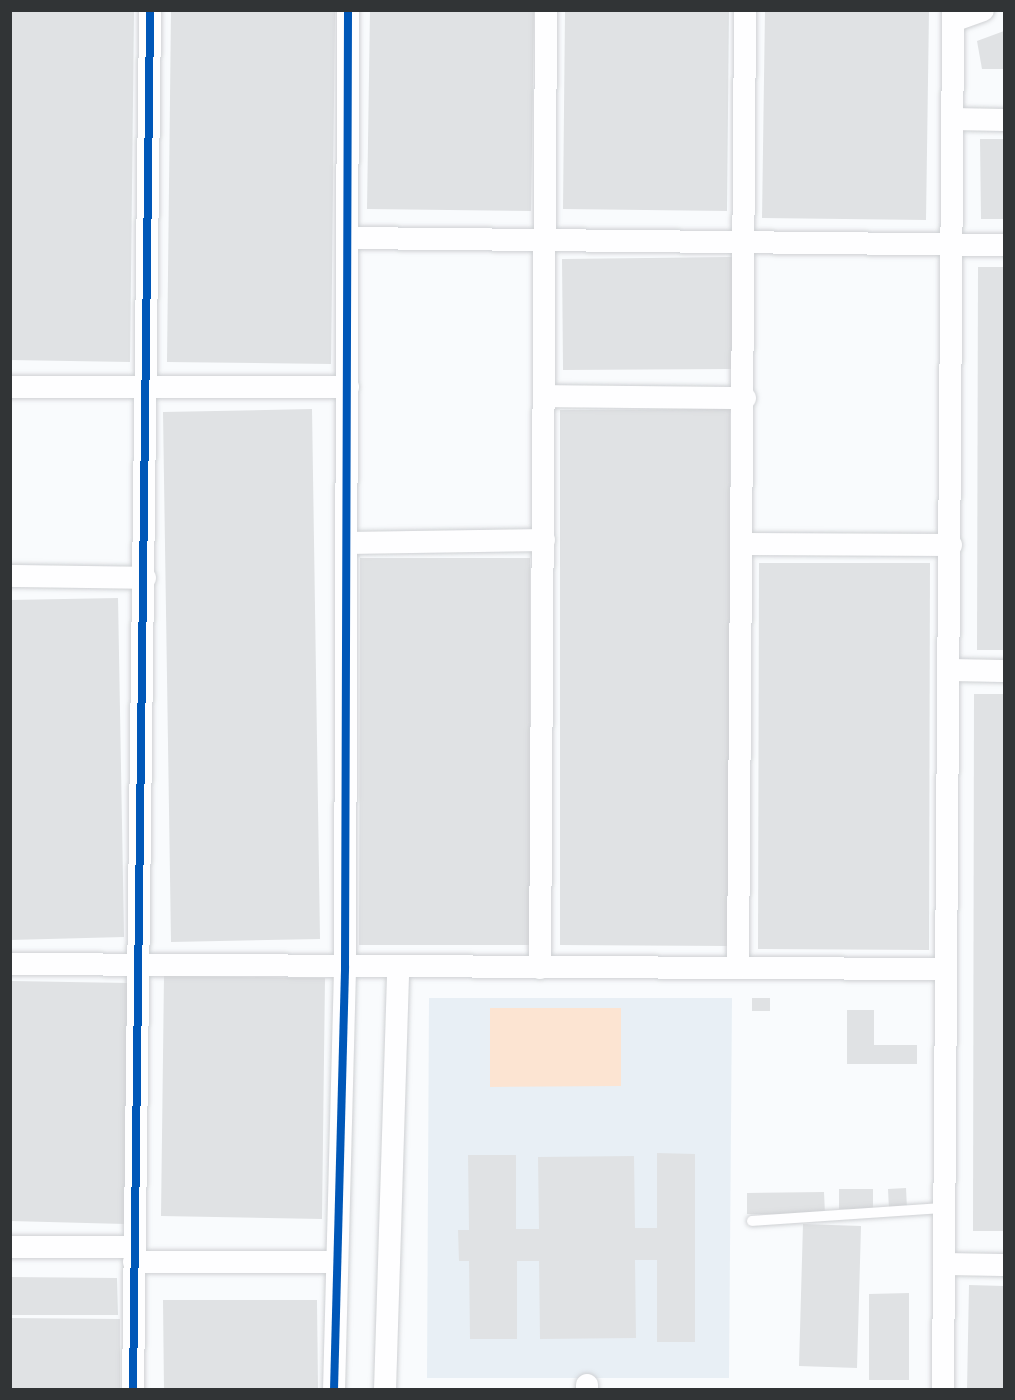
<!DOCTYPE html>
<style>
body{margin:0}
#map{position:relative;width:1015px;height:1400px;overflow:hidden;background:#f9fbfd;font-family:"Times New Roman",serif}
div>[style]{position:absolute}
.built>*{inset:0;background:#e8eff5}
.green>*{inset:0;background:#fce4d2}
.building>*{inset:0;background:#e0e2e4}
.roads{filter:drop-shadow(0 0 2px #ced0d3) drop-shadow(0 0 2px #ced0d3)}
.lane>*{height:10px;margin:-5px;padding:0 5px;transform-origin:5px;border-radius:5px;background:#fefeff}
.street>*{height:22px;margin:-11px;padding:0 11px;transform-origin:11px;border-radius:11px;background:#fefeff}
.cycleway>*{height:8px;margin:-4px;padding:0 4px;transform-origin:4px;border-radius:4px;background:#0057b8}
span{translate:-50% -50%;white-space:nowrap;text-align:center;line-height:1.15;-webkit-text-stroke:4.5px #fff;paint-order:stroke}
.frame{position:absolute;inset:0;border:12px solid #313436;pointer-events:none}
</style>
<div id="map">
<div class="built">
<div style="clip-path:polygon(429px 998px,732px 998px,729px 1378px,427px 1378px)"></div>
</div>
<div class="green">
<div style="clip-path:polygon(490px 1008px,621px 1008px,621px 1086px,490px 1087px)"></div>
</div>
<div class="building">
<div style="clip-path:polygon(171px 10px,335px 12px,331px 364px,167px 362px)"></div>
<div style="clip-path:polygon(370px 10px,534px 10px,531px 211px,367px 209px)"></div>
<div style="clip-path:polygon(565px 10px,729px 10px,727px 211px,563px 209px)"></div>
<div style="clip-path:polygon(765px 10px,929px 10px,926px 220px,762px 218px)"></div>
<div style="clip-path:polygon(10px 11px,134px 12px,130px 362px,10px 360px)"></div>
<div style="clip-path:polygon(1004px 31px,1004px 69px,982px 69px,977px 41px)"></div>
<div style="clip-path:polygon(980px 139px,1004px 139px,1004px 219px,981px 219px)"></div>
<div style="clip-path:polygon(732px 257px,733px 369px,563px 370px,562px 259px)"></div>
<div style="clip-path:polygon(978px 267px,1004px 267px,1004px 650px,977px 650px)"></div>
<div style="clip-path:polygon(312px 409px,320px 939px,171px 942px,163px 412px)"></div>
<div style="clip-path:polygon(730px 409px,731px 946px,560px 945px,560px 410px)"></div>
<div style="clip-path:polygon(360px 558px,530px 558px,530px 945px,359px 945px)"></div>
<div style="clip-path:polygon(759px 563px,930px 563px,929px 950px,758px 949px)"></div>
<div style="clip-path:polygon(118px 598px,124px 937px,10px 940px,10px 600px)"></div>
<div style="clip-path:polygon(974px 694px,1004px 694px,1004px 1231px,973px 1231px)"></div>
<div style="clip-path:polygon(164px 976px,325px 978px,322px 1219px,161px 1216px)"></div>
<div style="clip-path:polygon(10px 981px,128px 983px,125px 1224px,10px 1221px)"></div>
<div style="clip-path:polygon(752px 998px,770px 998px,770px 1011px,752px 1011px)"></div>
<div style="clip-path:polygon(847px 1010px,874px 1010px,874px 1045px,917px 1045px,917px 1064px,847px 1064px)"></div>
<div style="clip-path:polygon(657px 1153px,695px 1154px,695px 1342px,657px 1342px,657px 1260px,635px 1260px,636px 1338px,540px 1339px,539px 1261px,517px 1261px,517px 1339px,470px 1339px,469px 1261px,459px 1261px,458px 1230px,469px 1230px,468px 1155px,516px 1155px,516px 1229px,539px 1229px,538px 1157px,634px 1156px,635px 1228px,657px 1228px)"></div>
<div style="clip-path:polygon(906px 1188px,907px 1209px,889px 1210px,888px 1189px)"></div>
<div style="clip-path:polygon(839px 1189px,873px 1189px,873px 1209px,839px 1209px)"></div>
<div style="clip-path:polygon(824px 1192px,825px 1214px,747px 1214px,747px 1193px)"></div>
<div style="clip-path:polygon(803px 1224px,861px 1226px,857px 1368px,799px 1366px)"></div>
<div style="clip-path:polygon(10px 1277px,117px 1278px,118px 1315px,10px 1315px)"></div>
<div style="clip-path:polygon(969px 1285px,1004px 1286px,1004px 1390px,967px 1390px)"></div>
<div style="clip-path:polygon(909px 1293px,909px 1380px,869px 1380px,869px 1294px)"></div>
<div style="clip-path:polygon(163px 1300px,317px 1300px,318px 1390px,164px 1390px)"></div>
<div style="clip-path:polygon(10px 1318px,120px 1319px,120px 1390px,10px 1390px)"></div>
</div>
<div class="roads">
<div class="lane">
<div style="left:752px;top:1221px;width:193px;rotate:-3.9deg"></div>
</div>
<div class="street">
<div style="left:953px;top:21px;width:32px;rotate:-20deg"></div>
<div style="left:953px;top:119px;width:51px;rotate:1.1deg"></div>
<div style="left:350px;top:238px;width:654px;rotate:0.61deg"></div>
<div style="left:10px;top:387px;width:338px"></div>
<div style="left:545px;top:396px;width:200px;rotate:0.6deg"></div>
<div style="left:347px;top:543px;width:197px;rotate:-0.9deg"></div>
<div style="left:745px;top:544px;width:206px;rotate:0.3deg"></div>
<div style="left:10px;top:576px;width:135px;rotate:0.8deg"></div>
<div style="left:950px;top:670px;width:54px;rotate:1.1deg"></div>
<div style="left:10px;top:964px;width:936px;rotate:0.31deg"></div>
<div style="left:738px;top:967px;width:957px;rotate:-89.58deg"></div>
<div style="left:540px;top:968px;width:958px;rotate:-89.64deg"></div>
<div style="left:10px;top:1247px;width:123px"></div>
<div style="left:134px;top:1262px;width:203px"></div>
<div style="left:944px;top:1264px;width:60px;rotate:1deg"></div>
<div style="left:587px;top:1385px;width:5px;rotate:90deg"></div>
<div style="left:133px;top:1390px;width:1380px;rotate:-89.29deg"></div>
<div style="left:334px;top:1390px;width:422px;rotate:-88.5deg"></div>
<div style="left:345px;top:968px;width:958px;rotate:-89.82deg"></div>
<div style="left:385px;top:1390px;width:420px;rotate:-88.2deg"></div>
<div style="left:943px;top:1390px;width:1380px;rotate:-89.58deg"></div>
</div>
</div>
<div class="cycleway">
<div style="left:133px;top:1390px;width:1380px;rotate:-89.29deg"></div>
<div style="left:334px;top:1390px;width:422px;rotate:-88.5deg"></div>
<div style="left:345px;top:968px;width:958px;rotate:-89.82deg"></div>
</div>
<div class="frame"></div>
</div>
